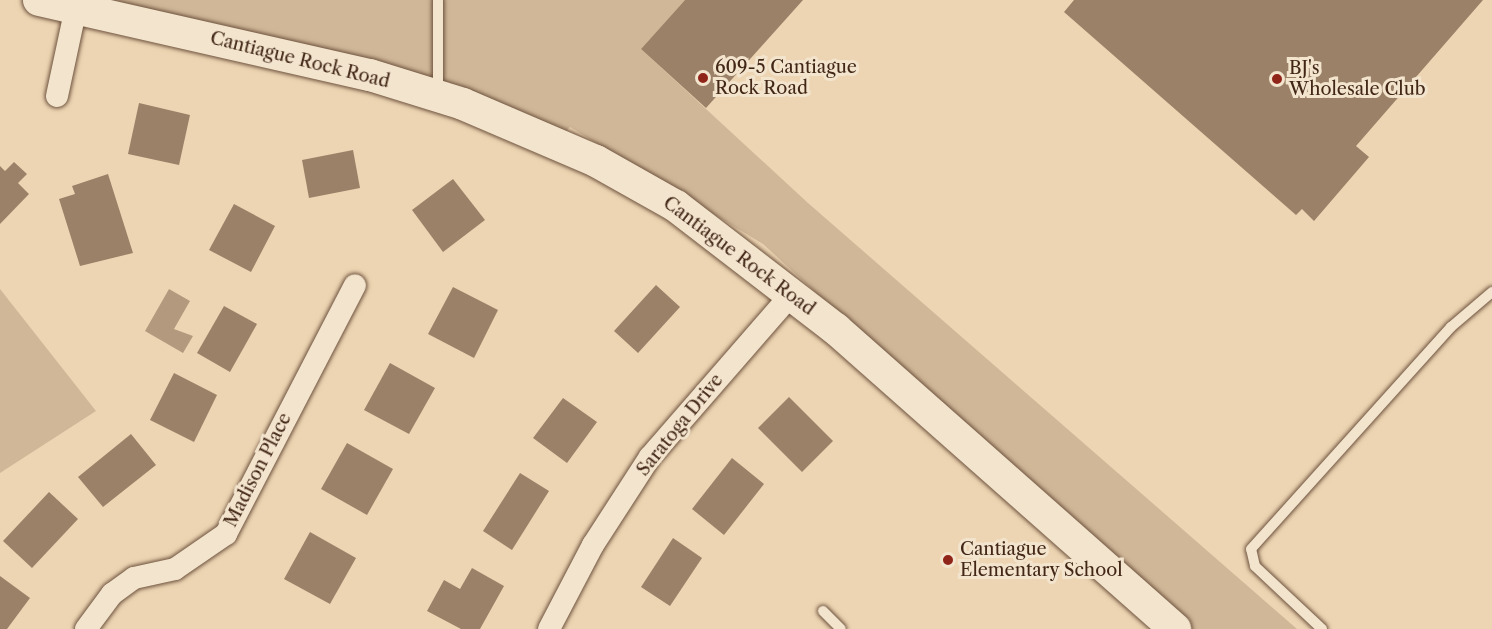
<!DOCTYPE html>
<style>
body{margin:0}
#map{position:relative;width:1492px;height:629px;overflow:hidden;background:#edd5b3;font-family:"Libre Caslon Text",serif}
div>[style]{position:absolute}
.green>*{inset:0;background:#d0b798}
.water>*{inset:0;background:#b39a7e}
.building>*{inset:0;background:#9b8168}
.roads{filter:drop-shadow(0 0 2px #6d523d) drop-shadow(0 0 2px #6d523d)}
.lane>*{height:10px;margin:-5px;padding:0 5px;transform-origin:5px;border-radius:5px;background:#f3e4ce}
.street>*{height:22px;margin:-11px;padding:0 11px;transform-origin:11px;border-radius:11px;background:#f3e4ce}
.secondary>*{height:32px;margin:-16px;padding:0 16px;transform-origin:16px;border-radius:16px;background:#f3e4ce}
.dots>*{width:16px;height:16px;translate:-50% -50%;box-sizing:border-box;border:3px solid #f3e4ce;border-radius:50%}
span{translate:-50% -50%;white-space:nowrap;text-align:center;line-height:1.15;-webkit-text-stroke:6px #f3e4ce;paint-order:stroke}
.street-label{font-size:18px;color:#422716}
.poi-label{font-size:18px;color:#422716}
.left{translate:0 -50%;text-align:left}
</style>
<div id="map">
<div class="green">
<div style="clip-path:polygon(36px 0,685px 0,641px 49px,808px 203px,1297px 629px,1184px 629px,763px 244px,570px 127px,556px 142px)"></div>
<div style="clip-path:polygon(0 289px,96px 411px,0 473px)"></div>
</div>
<div class="water">
<div style="clip-path:polygon(169px 289px,190px 301px,174px 329px,193px 336px,183px 353px,145px 331px)"></div>
</div>
<div class="building">
<div style="clip-path:polygon(685px 0,803px 0,706px 108px,641px 49px)"></div>
<div style="clip-path:polygon(1074px 0,1483px 0,1356px 146px,1369px 157px,1314px 221px,1302px 209px,1296px 215px,1064px 12px)"></div>
<div style="clip-path:polygon(139px 103px,190px 115px,179px 165px,128px 154px)"></div>
<div style="clip-path:polygon(353px 150px,360px 188px,309px 198px,302px 160px)"></div>
<div style="clip-path:polygon(14px 162px,27px 174px,18px 183px,29px 194px,0 224px,0 166px,5px 171px)"></div>
<div style="clip-path:polygon(108px 174px,133px 253px,80px 266px,59px 199px,75px 194px,72px 186px)"></div>
<div style="clip-path:polygon(453px 179px,485px 220px,443px 252px,412px 210px)"></div>
<div style="clip-path:polygon(234px 204px,275px 226px,251px 272px,209px 250px)"></div>
<div style="clip-path:polygon(656px 285px,680px 307px,638px 353px,614px 331px)"></div>
<div style="clip-path:polygon(453px 287px,498px 310px,474px 358px,428px 334px)"></div>
<div style="clip-path:polygon(224px 306px,257px 324px,230px 372px,197px 353px)"></div>
<div style="clip-path:polygon(390px 363px,435px 388px,409px 434px,364px 410px)"></div>
<div style="clip-path:polygon(174px 373px,217px 395px,194px 442px,150px 420px)"></div>
<div style="clip-path:polygon(789px 397px,833px 441px,802px 472px,758px 428px)"></div>
<div style="clip-path:polygon(563px 398px,597px 422px,567px 463px,533px 438px)"></div>
<div style="clip-path:polygon(131px 434px,156px 465px,103px 507px,78px 477px)"></div>
<div style="clip-path:polygon(347px 443px,393px 469px,367px 515px,321px 489px)"></div>
<div style="clip-path:polygon(732px 458px,764px 484px,724px 535px,692px 509px)"></div>
<div style="clip-path:polygon(520px 473px,549px 491px,512px 550px,483px 531px)"></div>
<div style="clip-path:polygon(49px 492px,78px 519px,32px 568px,3px 541px)"></div>
<div style="clip-path:polygon(310px 532px,356px 558px,330px 604px,284px 579px)"></div>
<div style="clip-path:polygon(673px 538px,702px 558px,670px 606px,641px 587px)"></div>
<div style="clip-path:polygon(472px 568px,504px 586px,480px 629px,461px 629px,427px 611px,444px 580px,460px 589px)"></div>
<div style="clip-path:polygon(0 576px,30px 598px,7px 629px,0 629px)"></div>
</div>
<div class="roads">
<div class="lane">
<div style="left:438px;top:93px;width:93px;rotate:-90deg"></div>
<div style="left:823px;top:611px;width:25px;rotate:45deg"></div>
<div style="left:1322px;top:629px;width:92px;rotate:-136.8deg"></div>
<div style="left:1255px;top:566px;width:17px;rotate:-103deg"></div>
<div style="left:1251px;top:549px;width:299px;rotate:-48deg"></div>
<div style="left:1451px;top:327px;width:54px;rotate:-40.5deg"></div>
</div>
<div class="street">
<div style="left:57px;top:96px;width:91px;rotate:-77.9deg"></div>
<div style="left:86px;top:629px;width:44px;rotate:-53.4deg"></div>
<div style="left:112px;top:594px;width:27px;rotate:-36deg"></div>
<div style="left:134px;top:578px;width:42px;rotate:-12.4deg"></div>
<div style="left:175px;top:569px;width:62px;rotate:-34.5deg"></div>
<div style="left:226px;top:534px;width:280px;rotate:-62.6deg"></div>
<div style="left:549px;top:629px;width:95px;rotate:-62.4deg"></div>
<div style="left:593px;top:545px;width:105px;rotate:-57.1deg"></div>
<div style="left:650px;top:457px;width:215px;rotate:-49deg"></div>
</div>
<div class="secondary">
<div style="left:39px;top:0;width:339px;rotate:12.8deg"></div>
<div style="left:370px;top:75px;width:97px;rotate:17.3deg"></div>
<div style="left:463px;top:104px;width:145px;rotate:23.2deg"></div>
<div style="left:596px;top:161px;width:92px;rotate:29.4deg"></div>
<div style="left:676px;top:206px;width:202px;rotate:37.6deg"></div>
<div style="left:836px;top:329px;width:453px;rotate:41.5deg"></div>
</div>
</div>
<div class="dots">
<div style="left:703px;top:78px;background:#8f2418"></div>
<div style="left:1277px;top:79px;background:#8f2418"></div>
<div style="left:948px;top:560px;background:#8f2418"></div>
</div>
<div class="street-label">
<span style="left:300px;top:60px;rotate:14deg">Cantiague Rock Road</span>
<span style="left:739px;top:256px;rotate:37deg">Cantiague Rock Road</span>
<span style="left:680px;top:425px;rotate:-51deg">Saratoga Drive</span>
<span style="left:258px;top:470px;rotate:-63deg">Madison Place</span>
</div>
<div class="poi-label">
<span class="left" style="left:715px;top:78px">609-5 Cantiague<br>Rock Road</span>
<span class="left" style="left:1289px;top:79px">BJ's<br>Wholesale Club</span>
<span class="left" style="left:960px;top:560px">Cantiague<br>Elementary School</span>
</div>
</div>
